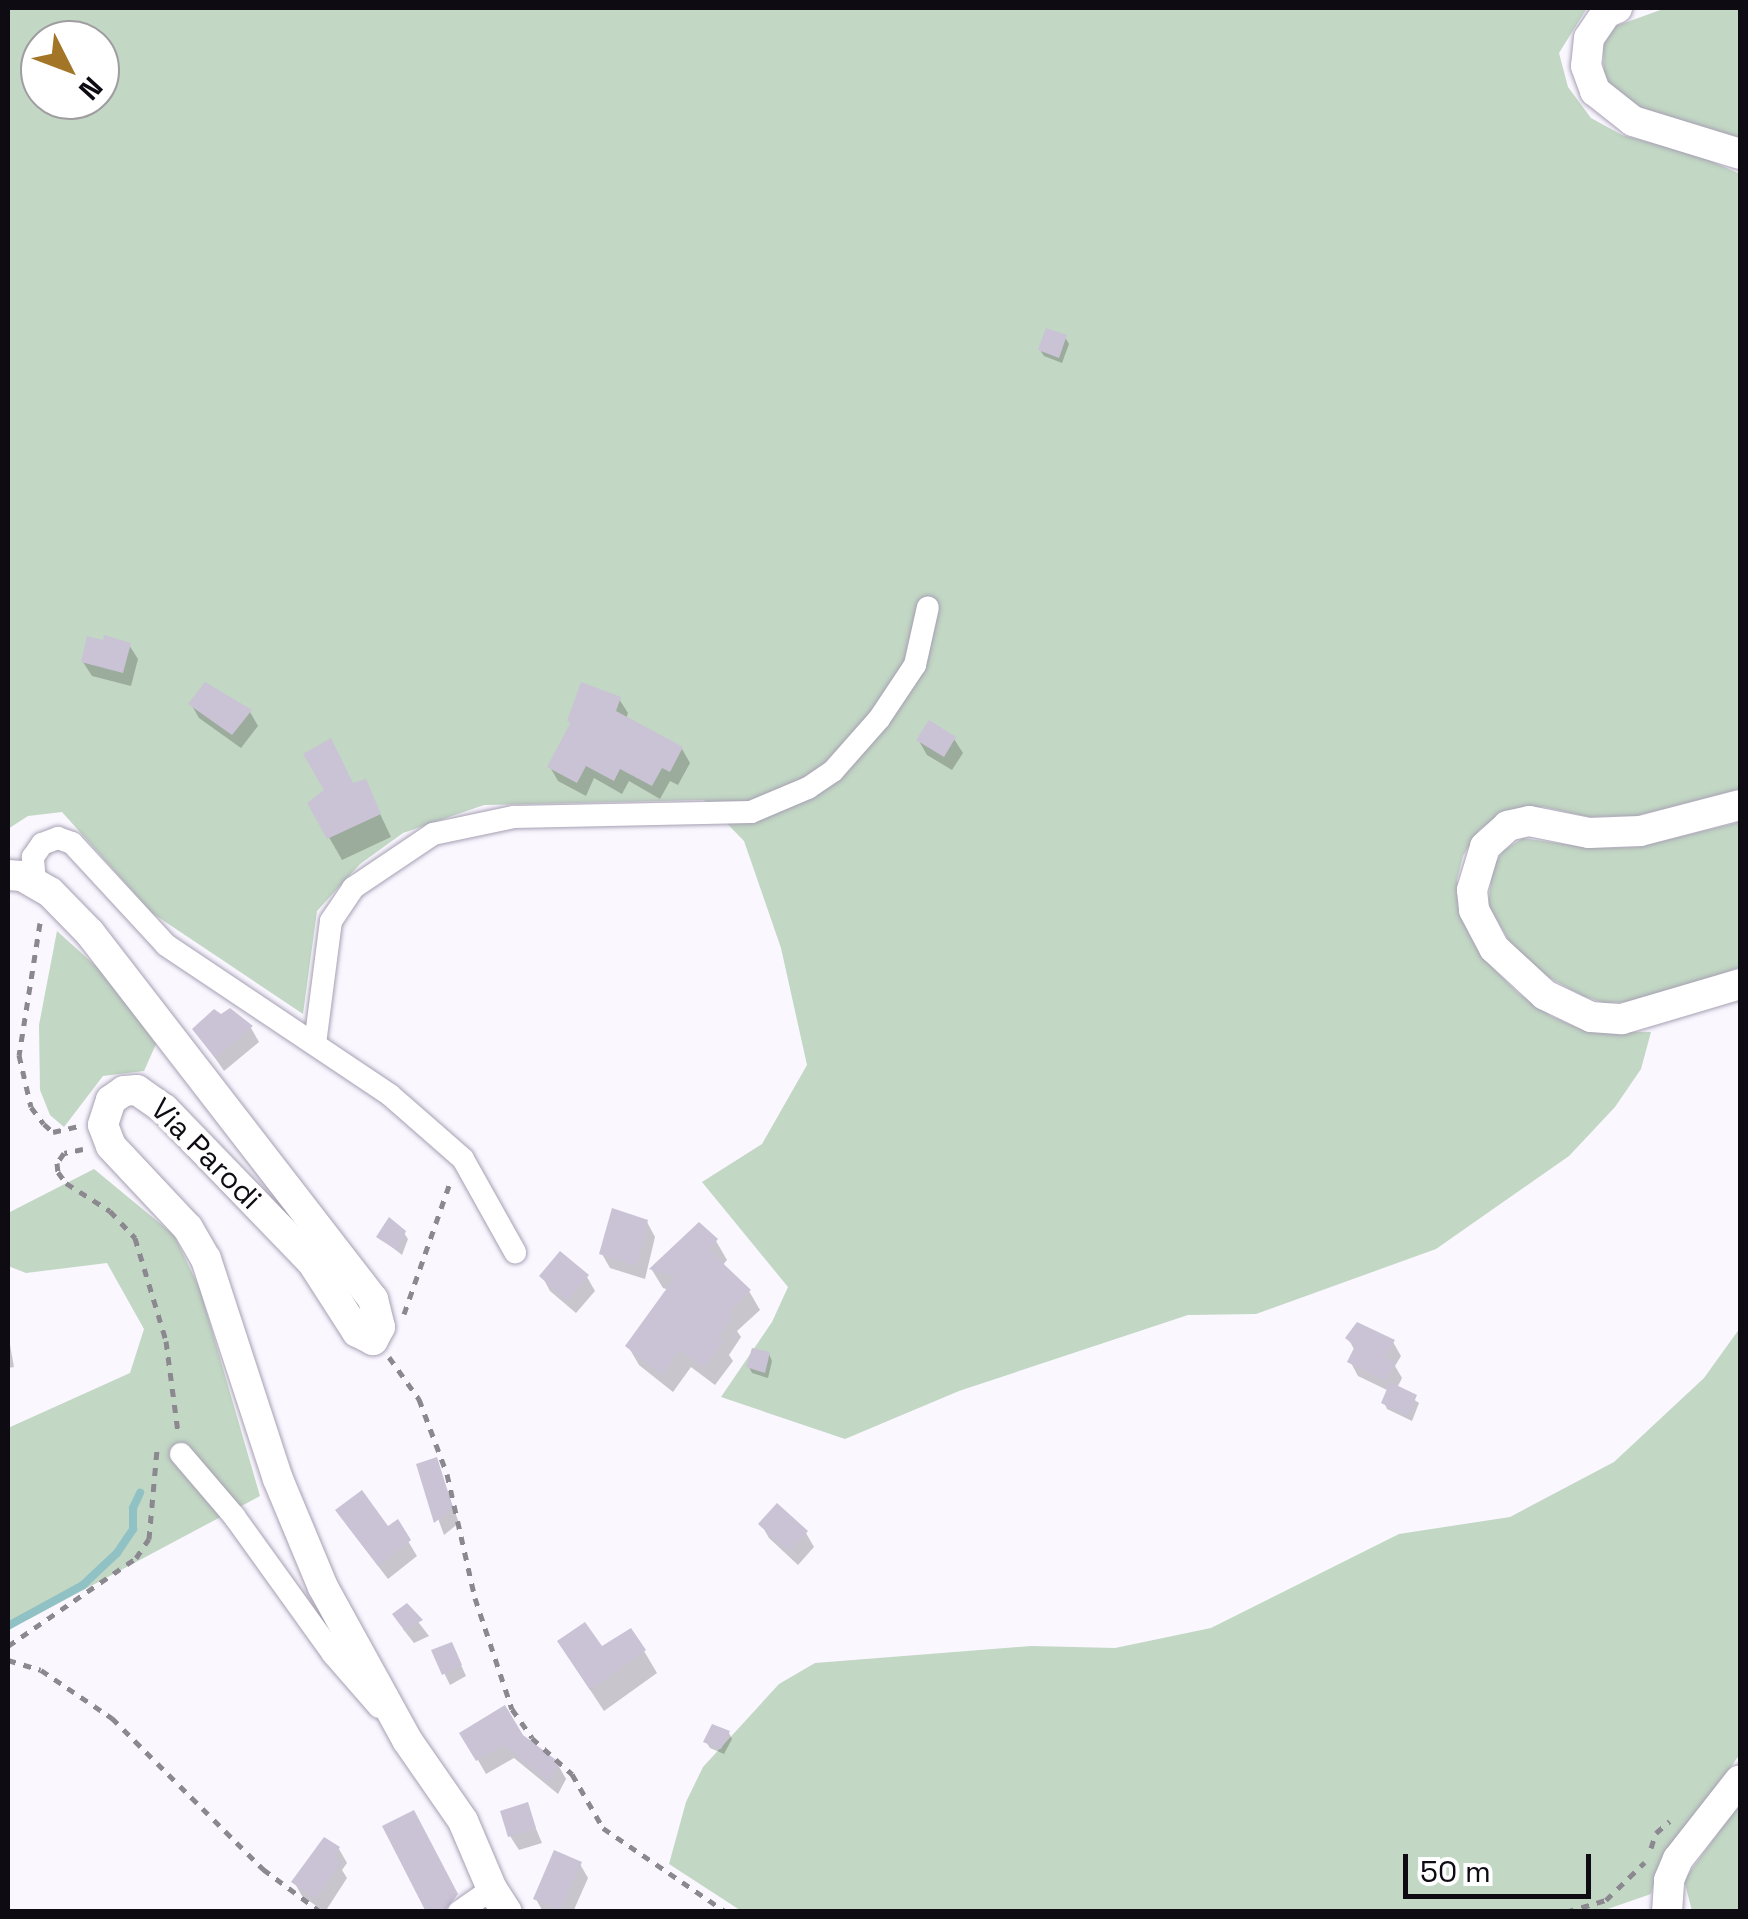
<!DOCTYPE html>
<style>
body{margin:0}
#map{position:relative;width:1748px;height:1919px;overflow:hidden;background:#faf7ff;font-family:"Space Grotesk",sans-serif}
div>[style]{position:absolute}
.green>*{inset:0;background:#c2d7c4}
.shadow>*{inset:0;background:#0003}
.stream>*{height:8px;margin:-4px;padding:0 4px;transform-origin:4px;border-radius:4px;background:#90c1c4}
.building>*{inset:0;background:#cac2d5}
.path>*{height:5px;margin-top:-2.5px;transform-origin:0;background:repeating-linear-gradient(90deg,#8b8890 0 8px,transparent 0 16px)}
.roads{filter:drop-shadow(0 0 2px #a69fb2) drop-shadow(0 0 2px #a69fb2)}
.minor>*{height:22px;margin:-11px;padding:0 11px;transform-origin:11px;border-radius:11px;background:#fff}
.tertiary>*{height:30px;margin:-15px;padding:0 15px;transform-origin:15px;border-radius:15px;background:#fff}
span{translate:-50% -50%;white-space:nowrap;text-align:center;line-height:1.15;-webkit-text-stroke:8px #fff;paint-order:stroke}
.street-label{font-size:30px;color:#0e0b12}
.frame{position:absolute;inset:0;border:10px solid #0e0b12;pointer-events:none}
.north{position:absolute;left:20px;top:20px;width:100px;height:100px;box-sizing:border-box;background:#fff;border:2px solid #9f9da0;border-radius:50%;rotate:132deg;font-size:28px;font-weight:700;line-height:40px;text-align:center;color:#0e0b12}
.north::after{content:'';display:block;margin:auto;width:35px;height:45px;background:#a37627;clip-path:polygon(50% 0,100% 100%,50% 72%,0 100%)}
.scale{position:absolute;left:1403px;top:1854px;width:188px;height:45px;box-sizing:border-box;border:5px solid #0e0b12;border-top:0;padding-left:12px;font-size:30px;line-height:35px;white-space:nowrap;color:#0e0b12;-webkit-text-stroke:8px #fff;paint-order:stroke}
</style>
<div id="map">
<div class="green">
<div style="clip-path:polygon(evenodd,8px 8px,1587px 8px,1559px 53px,1568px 87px,1591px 118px,1622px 135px,1695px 154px,1740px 174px,1740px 789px,1636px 816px,1589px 817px,1544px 807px,1506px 810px,1479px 830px,1463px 856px,1457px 880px,1460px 910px,1470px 936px,1488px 963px,1518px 993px,1551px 1016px,1585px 1031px,1651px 1032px,1641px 1069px,1615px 1107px,1569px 1156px,1436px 1249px,1256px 1314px,1188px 1315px,959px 1391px,845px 1439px,721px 1397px,772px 1322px,788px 1287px,702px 1182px,762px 1144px,807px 1065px,781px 948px,744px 841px,704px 800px,484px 805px,403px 833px,360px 864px,317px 911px,303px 1014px,152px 913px,62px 812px,28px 816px,8px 829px,8px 8px,40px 40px,100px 40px,100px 100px,40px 100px,40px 40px)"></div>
<div style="clip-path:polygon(1666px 8px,1740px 8px,1740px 141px,1632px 105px,1604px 78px,1603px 44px,1616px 26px)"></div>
<div style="clip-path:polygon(1740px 822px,1740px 967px,1679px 990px,1627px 1002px,1604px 1003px,1583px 996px,1537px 971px,1513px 948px,1488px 904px,1493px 866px,1504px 850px,1523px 838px,1590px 848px,1637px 847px)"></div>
<div style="clip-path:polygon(57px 931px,109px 978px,156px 1044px,144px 1071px,103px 1076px,64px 1127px,50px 1115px,40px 1090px,39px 1025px)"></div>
<div style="clip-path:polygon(94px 1169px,174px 1235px,200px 1289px,260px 1496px,29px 1619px,8px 1625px,8px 1428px,130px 1373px,144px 1329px,107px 1263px,26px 1273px,8px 1266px,8px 1213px)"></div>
<div style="clip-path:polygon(1740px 1328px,1740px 1754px,1658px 1869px,1651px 1894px,1599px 1912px,743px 1912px,669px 1864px,686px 1802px,703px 1767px,779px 1684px,815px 1663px,1031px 1646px,1115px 1648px,1211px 1628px,1399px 1534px,1510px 1517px,1614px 1462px,1704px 1378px)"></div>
<div style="clip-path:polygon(1740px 1803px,1740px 1911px,1692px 1911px,1684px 1880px)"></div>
</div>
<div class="shadow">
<div style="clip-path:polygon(1065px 337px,1069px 344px,1062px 363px,1044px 356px,1040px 350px)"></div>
<div style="clip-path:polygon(129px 645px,138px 659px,131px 686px,92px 676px,83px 662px)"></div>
<div style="clip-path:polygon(619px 699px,628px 713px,626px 719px,682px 749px,690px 763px,678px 785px,670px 781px,660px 799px,629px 781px,622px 794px,594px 778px,586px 796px,558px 781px,550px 767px,572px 725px,570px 721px)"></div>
<div style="clip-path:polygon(191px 704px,250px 712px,258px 726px,241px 748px,199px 718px)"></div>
<div style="clip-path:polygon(954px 739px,963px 753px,952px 770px,927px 755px,919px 741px)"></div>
<div style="clip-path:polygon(365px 782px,391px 837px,342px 860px,310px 804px)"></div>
<div style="clip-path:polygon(230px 1011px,251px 1028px,259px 1042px,224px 1071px,195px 1029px)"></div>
<div style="clip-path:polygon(647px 1222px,655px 1237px,645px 1279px,610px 1268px,602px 1254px)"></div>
<div style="clip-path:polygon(404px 1233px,408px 1239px,402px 1255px,379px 1237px)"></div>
<div style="clip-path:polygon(716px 1241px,727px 1260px,722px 1266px,749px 1291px,760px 1310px,737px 1331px,741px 1337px,729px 1355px,733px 1361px,715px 1385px,691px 1367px,673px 1392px,639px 1365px,628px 1346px,669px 1290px,663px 1288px,652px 1270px)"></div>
<div style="clip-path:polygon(542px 1276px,587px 1277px,595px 1291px,576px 1313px,550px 1291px)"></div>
<div style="clip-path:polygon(8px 1333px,14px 1367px,8px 1368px)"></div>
<div style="clip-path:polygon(1348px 1338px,1393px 1342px,1401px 1356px,1395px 1366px,1402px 1378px,1397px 1388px,1419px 1403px,1412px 1421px,1387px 1409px,1384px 1402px,1389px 1391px,1358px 1376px,1350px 1361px,1355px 1351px)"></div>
<div style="clip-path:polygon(769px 1354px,772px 1361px,768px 1378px,752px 1373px,749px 1367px)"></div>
<div style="clip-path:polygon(436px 1460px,459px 1523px,444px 1535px,419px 1466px)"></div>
<div style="clip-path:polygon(397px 1523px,417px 1556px,388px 1579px,346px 1524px,388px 1530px)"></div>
<div style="clip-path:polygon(761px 1524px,806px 1533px,814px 1547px,798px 1565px,769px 1538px)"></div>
<div style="clip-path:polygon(406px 1606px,429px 1636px,414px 1643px,403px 1629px)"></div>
<div style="clip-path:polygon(602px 1650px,644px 1651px,657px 1673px,604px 1711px,573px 1664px)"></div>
<div style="clip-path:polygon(434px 1652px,457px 1656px,466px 1676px,450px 1685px)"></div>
<div style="clip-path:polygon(729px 1733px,732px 1739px,724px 1754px,710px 1748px,706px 1742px)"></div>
<div style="clip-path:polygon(463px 1734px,521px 1736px,558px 1765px,566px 1779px,558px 1794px,514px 1758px,486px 1774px)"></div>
<div style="clip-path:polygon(526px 1805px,542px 1843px,519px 1850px,510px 1836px)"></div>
<div style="clip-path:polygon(339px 1849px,347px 1863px,342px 1870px,347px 1878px,325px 1912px,302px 1896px,294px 1882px)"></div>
<div style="clip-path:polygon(580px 1864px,588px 1878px,573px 1912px,543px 1912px,536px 1899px)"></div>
</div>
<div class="stream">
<div style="left:8px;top:1626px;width:85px;rotate:-28.7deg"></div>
<div style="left:83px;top:1585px;width:47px;rotate:-43.3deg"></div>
<div style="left:117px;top:1553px;width:29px;rotate:-56deg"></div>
<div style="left:133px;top:1529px;width:21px;rotate:-90deg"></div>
<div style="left:133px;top:1508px;width:17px;rotate:-65deg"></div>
</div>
<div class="building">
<div style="clip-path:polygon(1046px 328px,1067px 335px,1059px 358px,1038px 350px)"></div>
<div style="clip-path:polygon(104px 635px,131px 643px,123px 673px,81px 662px,87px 636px,103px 640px)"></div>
<div style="clip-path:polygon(205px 682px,252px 710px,232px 735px,188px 704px)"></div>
<div style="clip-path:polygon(581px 682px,621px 697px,616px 711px,683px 747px,670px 772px,662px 768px,652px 786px,620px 769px,614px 781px,586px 766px,577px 783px,547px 767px,571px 722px,567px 721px)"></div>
<div style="clip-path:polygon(929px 720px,956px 737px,944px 757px,916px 740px)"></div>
<div style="clip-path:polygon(331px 738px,353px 783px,366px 779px,381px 814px,327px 839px,307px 803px,324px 790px,303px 754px)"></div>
<div style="clip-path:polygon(230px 1008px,253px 1026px,215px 1058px,192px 1029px,214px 1009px,221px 1014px)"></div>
<div style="clip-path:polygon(612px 1208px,648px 1220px,637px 1266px,599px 1254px)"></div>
<div style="clip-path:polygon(389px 1217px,406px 1231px,398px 1251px,376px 1237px)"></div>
<div style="clip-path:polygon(699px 1222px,718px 1239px,709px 1250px,751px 1290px,728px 1312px,732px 1316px,717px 1339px,724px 1340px,704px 1368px,680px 1350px,662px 1375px,625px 1346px,675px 1277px,649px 1269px)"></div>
<div style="clip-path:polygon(560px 1251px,589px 1275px,567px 1301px,539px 1276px)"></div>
<div style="clip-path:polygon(1357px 1322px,1395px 1340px,1385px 1357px,1396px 1362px,1385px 1381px,1347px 1362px,1355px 1346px,1345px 1338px)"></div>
<div style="clip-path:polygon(752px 1348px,770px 1352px,765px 1373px,746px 1367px)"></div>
<div style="clip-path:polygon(1390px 1382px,1417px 1395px,1408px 1416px,1381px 1403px)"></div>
<div style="clip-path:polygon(437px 1457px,453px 1508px,434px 1523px,416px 1464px)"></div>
<div style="clip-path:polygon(362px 1490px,388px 1526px,398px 1519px,411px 1540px,378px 1566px,335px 1510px)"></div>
<div style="clip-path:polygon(777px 1503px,808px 1531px,789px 1552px,758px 1524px)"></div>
<div style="clip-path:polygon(407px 1603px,423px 1620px,404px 1630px,392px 1614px)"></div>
<div style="clip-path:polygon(585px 1622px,602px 1646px,631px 1628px,646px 1650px,590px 1690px,557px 1641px)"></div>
<div style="clip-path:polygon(452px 1642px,462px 1665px,442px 1675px,431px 1650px)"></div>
<div style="clip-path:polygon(505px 1705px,523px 1735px,560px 1763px,549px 1782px,504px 1745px,476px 1761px,459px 1733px)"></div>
<div style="clip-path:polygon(712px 1724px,730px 1731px,721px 1749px,703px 1742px)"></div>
<div style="clip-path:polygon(528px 1802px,536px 1828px,508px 1837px,500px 1811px)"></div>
<div style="clip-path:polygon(414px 1810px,458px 1894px,444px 1912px,426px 1912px,382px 1826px)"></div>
<div style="clip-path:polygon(324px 1837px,340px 1847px,334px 1857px,341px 1862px,316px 1899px,291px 1882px)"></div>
<div style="clip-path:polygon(554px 1850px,582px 1862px,560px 1910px,533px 1899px)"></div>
</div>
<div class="path">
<div style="left:40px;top:923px;width:134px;rotate:99deg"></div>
<div style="left:19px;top:1055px;width:53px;rotate:77deg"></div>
<div style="left:31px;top:1107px;width:21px;rotate:53deg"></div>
<div style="left:44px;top:1124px;width:12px;rotate:42deg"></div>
<div style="left:53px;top:1132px;width:27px;rotate:-13deg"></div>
<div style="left:83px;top:1149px;width:19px;rotate:168deg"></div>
<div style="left:64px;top:1153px;width:12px;rotate:125deg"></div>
<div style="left:57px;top:1163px;width:9px;rotate:84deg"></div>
<div style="left:58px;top:1172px;width:14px;rotate:54deg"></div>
<div style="left:66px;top:1183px;width:52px;rotate:32.5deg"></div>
<div style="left:110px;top:1211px;width:37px;rotate:47deg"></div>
<div style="left:135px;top:1238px;width:108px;rotate:73.2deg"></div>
<div style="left:166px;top:1341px;width:92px;rotate:82.5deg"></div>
<div style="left:404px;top:1314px;width:139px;rotate:-70.7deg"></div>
<div style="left:389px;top:1357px;width:52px;rotate:54.5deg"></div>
<div style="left:419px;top:1399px;width:80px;rotate:69.5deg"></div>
<div style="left:447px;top:1474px;width:127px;rotate:77.3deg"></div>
<div style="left:475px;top:1598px;width:117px;rotate:71.6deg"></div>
<div style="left:512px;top:1709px;width:35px;rotate:55deg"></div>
<div style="left:532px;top:1738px;width:54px;rotate:42deg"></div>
<div style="left:572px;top:1774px;width:62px;rotate:60.1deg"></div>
<div style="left:603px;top:1828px;width:149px;rotate:34.3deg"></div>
<div style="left:8px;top:1646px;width:155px;rotate:-34.5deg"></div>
<div style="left:136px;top:1558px;width:23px;rotate:-56deg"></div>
<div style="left:149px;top:1539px;width:90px;rotate:-84.9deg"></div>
<div style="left:8px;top:1660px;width:34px;rotate:17deg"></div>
<div style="left:41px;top:1670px;width:86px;rotate:34.1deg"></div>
<div style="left:112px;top:1718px;width:214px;rotate:45deg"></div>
<div style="left:263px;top:1869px;width:72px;rotate:36.6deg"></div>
<div style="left:1651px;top:1848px;width:16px;rotate:-72deg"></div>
<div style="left:1656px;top:1833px;width:18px;rotate:-41deg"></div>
<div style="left:1566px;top:1912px;width:42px;rotate:-16.7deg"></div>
<div style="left:1606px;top:1900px;width:54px;rotate:-44.3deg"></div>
</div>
<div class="roads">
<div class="minor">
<div style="left:35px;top:882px;width:25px;rotate:-95deg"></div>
<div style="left:33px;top:857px;width:16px;rotate:-55deg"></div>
<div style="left:42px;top:844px;width:17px;rotate:-21deg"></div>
<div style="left:58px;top:838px;width:15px;rotate:20deg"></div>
<div style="left:72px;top:843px;width:139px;rotate:47.3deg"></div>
<div style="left:166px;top:945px;width:270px;rotate:33.8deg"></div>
<div style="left:390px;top:1095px;width:97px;rotate:41.2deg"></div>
<div style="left:463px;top:1159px;width:107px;rotate:60.8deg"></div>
<div style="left:315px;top:1044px;width:124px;rotate:-82.6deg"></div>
<div style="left:331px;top:921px;width:40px;rotate:-56deg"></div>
<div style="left:353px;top:888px;width:97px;rotate:-34deg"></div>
<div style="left:433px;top:834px;width:83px;rotate:-11.9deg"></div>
<div style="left:514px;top:817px;width:237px;rotate:-1.2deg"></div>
<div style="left:751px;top:812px;width:62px;rotate:-22.8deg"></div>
<div style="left:808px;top:788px;width:30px;rotate:-34deg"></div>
<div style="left:833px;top:771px;width:69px;rotate:-48.5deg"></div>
<div style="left:879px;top:719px;width:65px;rotate:-56.3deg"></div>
<div style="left:915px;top:665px;width:59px;rotate:-77.4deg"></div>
<div style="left:181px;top:1454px;width:82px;rotate:49.5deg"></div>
<div style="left:234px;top:1516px;width:170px;rotate:54.3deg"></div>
<div style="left:333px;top:1654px;width:70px;rotate:49deg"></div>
<div style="left:459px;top:1912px;width:40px;rotate:-34.9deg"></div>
</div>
<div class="tertiary">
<div style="left:1617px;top:8px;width:12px;rotate:156deg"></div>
<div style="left:1606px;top:13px;width:30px;rotate:124deg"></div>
<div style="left:1589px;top:38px;width:28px;rotate:96deg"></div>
<div style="left:1586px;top:66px;width:27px;rotate:70deg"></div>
<div style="left:1595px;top:91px;width:48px;rotate:38.3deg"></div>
<div style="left:1633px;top:121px;width:112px;rotate:17.1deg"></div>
<div style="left:1740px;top:805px;width:103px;rotate:165.4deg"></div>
<div style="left:1640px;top:831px;width:51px;rotate:177.8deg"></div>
<div style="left:1589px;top:833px;width:61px;rotate:-168.7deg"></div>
<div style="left:1529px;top:821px;width:22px;rotate:167deg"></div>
<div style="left:1508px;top:826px;width:31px;rotate:138deg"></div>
<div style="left:1485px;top:847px;width:45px;rotate:106.8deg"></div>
<div style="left:1472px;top:890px;width:20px;rotate:84deg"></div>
<div style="left:1474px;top:910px;width:43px;rotate:62.2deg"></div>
<div style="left:1494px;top:948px;width:69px;rotate:42.7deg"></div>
<div style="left:1545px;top:995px;width:51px;rotate:25.6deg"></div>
<div style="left:1591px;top:1017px;width:31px;rotate:4deg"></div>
<div style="left:1622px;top:1019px;width:123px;rotate:-16.5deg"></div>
<div style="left:8px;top:875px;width:14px;rotate:4deg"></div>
<div style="left:22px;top:876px;width:32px;rotate:30deg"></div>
<div style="left:50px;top:892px;width:57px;rotate:45.7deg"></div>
<div style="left:90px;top:933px;width:463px;rotate:52.3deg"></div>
<div style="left:373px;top:1299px;width:29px;rotate:76deg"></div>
<div style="left:380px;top:1327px;width:15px;rotate:118deg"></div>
<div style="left:373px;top:1340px;width:18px;rotate:-153deg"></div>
<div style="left:357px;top:1332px;width:83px;rotate:-122.7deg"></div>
<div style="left:312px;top:1262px;width:213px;rotate:-134deg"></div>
<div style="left:164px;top:1109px;width:33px;rotate:-145deg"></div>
<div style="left:137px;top:1090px;width:13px;rotate:176deg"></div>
<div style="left:124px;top:1091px;width:16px;rotate:145deg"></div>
<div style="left:111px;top:1100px;width:26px;rotate:108deg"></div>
<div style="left:103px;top:1125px;width:22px;rotate:69deg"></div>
<div style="left:111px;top:1146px;width:112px;rotate:46.8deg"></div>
<div style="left:188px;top:1228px;width:36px;rotate:60deg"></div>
<div style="left:206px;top:1259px;width:231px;rotate:71.9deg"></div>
<div style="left:278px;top:1479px;width:117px;rotate:67.4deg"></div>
<div style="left:323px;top:1587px;width:175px;rotate:61.2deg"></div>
<div style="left:407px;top:1740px;width:98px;rotate:55.3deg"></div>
<div style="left:463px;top:1821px;width:74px;rotate:66.9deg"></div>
<div style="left:492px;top:1889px;width:27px;rotate:57deg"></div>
<div style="left:1667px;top:1912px;width:32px;rotate:-86deg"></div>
<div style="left:1669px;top:1880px;width:23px;rotate:-67deg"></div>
<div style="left:1678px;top:1859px;width:100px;rotate:-51.9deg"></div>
</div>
</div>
<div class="street-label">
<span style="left:206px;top:1154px;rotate:45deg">Via Parodi</span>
</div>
<div class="frame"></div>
<div class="north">N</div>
<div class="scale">50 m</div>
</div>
